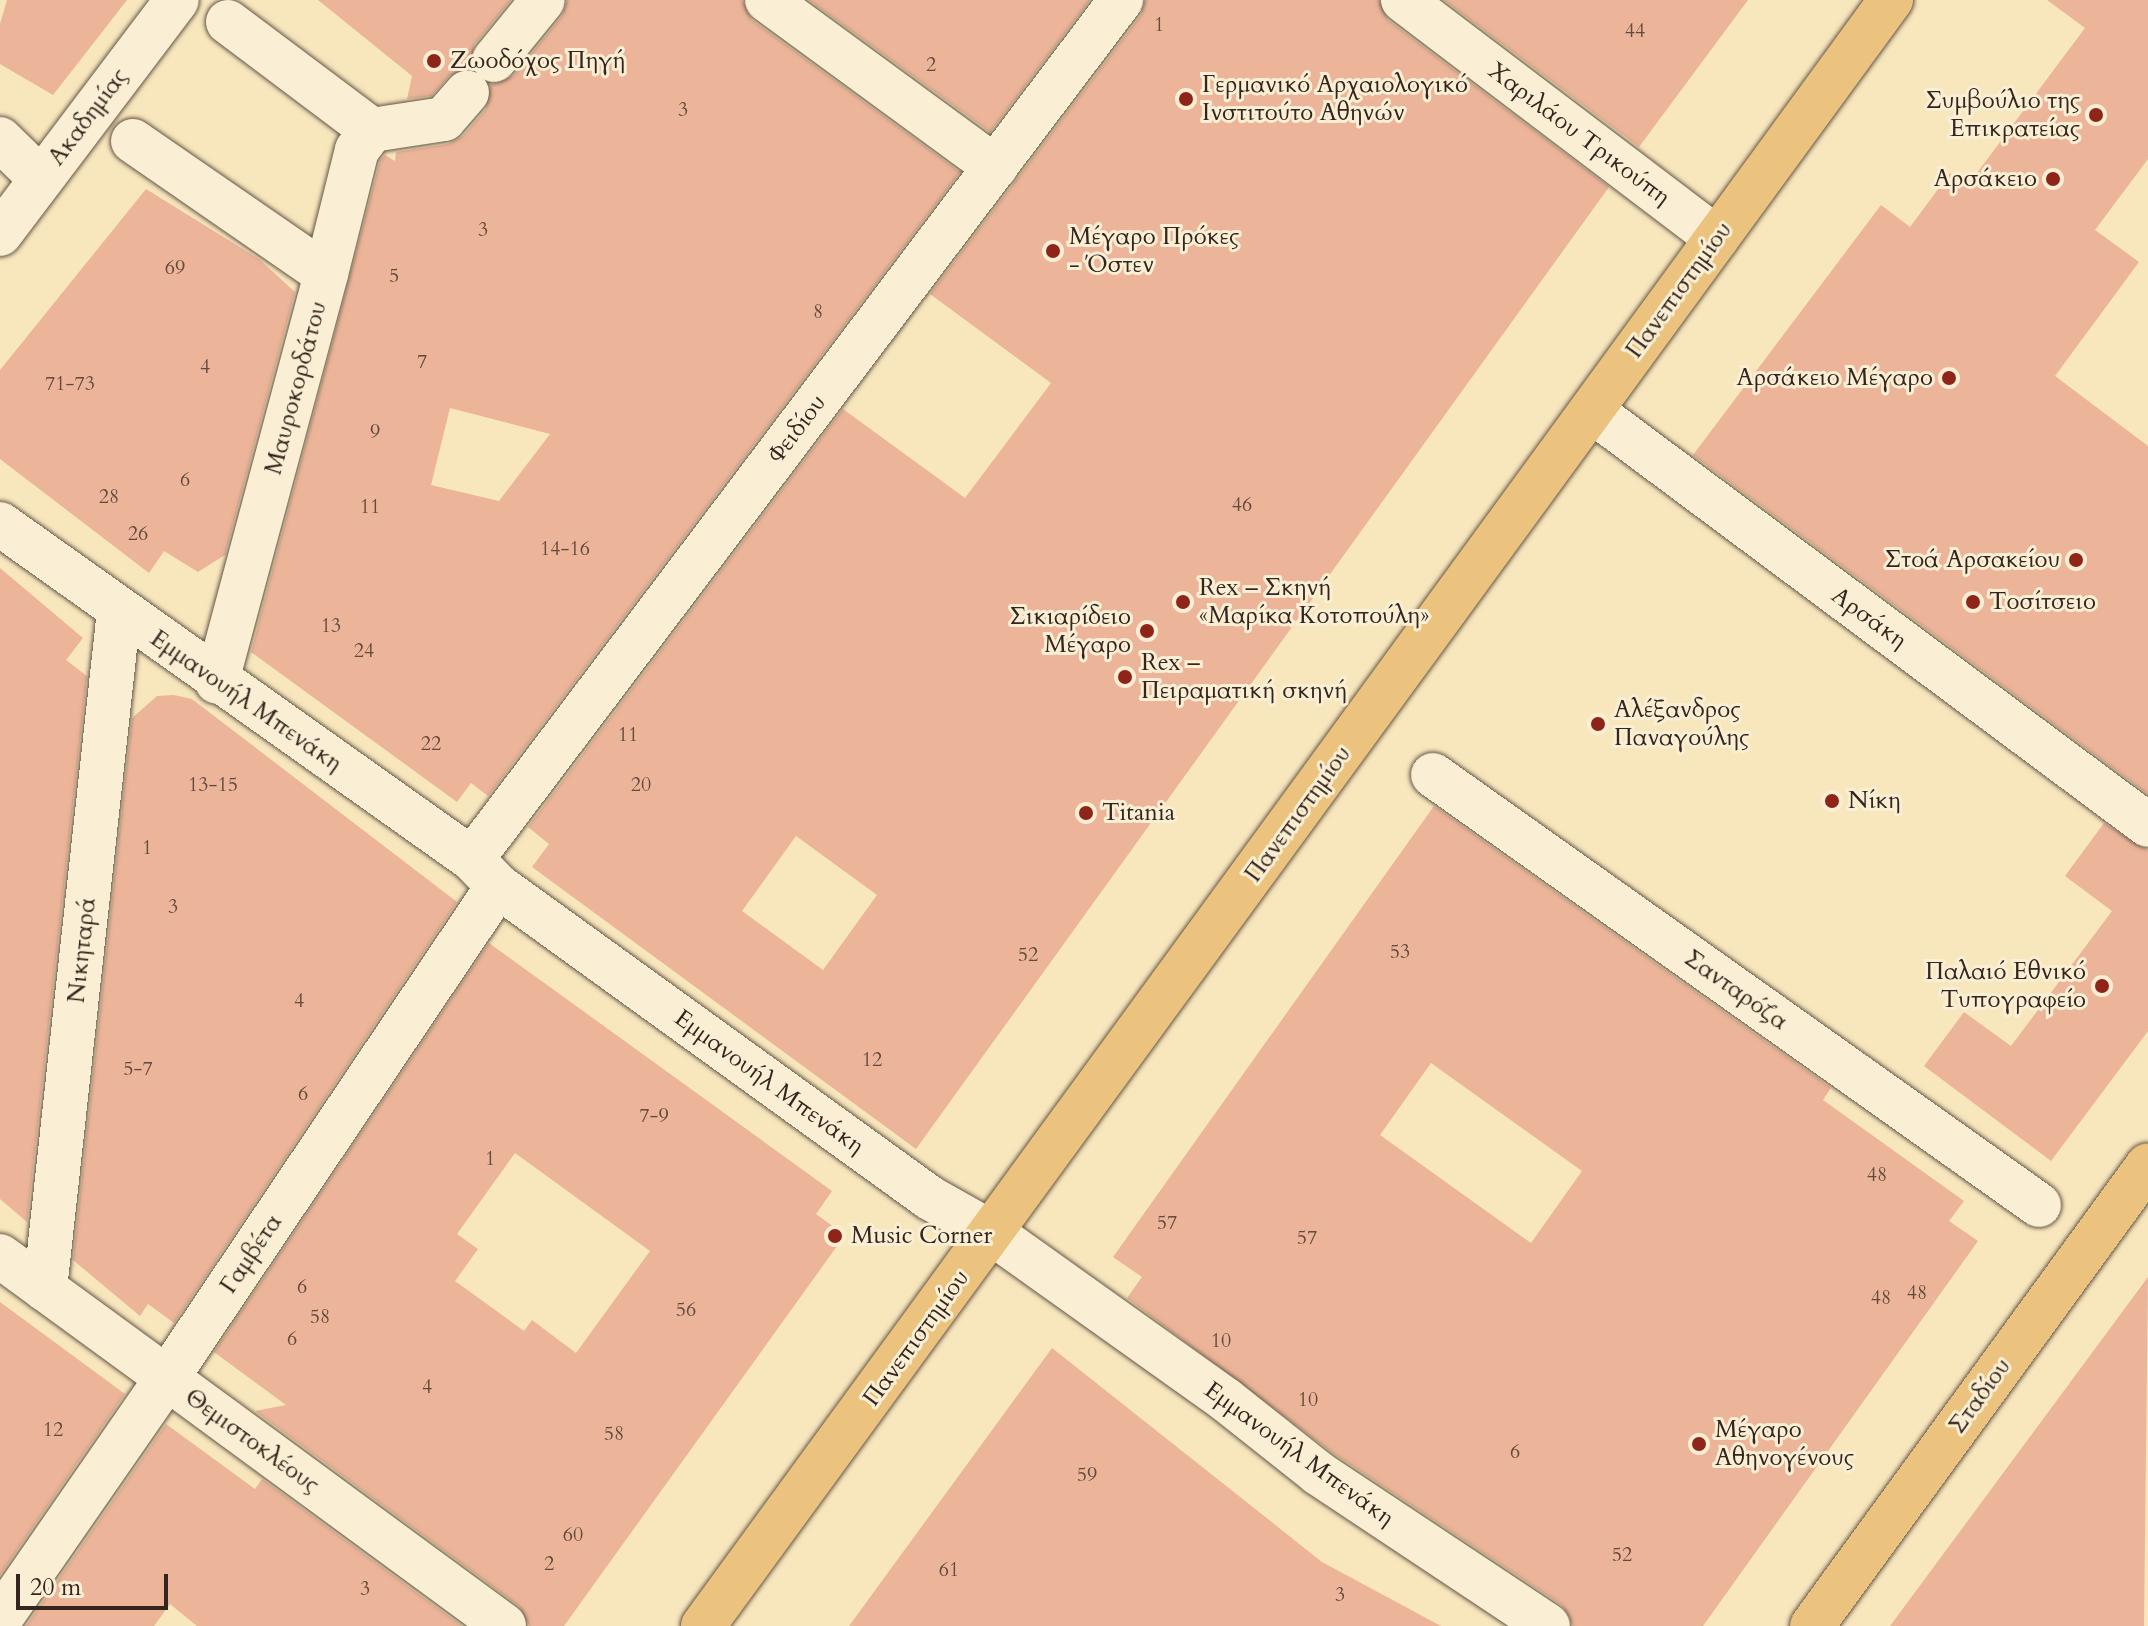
<!DOCTYPE html>
<meta charset="utf-8">
<style>
body{margin:0}
#map{position:relative;width:2148px;height:1626px;overflow:hidden;background:#f8e6bd;font-family:Cardo,serif}
div>[style]{position:absolute}
.building>*{inset:0;background:#ecb599}
.roads{filter:drop-shadow(0 0 2px #655646) drop-shadow(0 0 2px #655646)}
.pedestrian>*{height:44px;margin:-22px;padding:0 22px;transform-origin:22px;border-radius:22px;background:#faefd4}
.minor>*{height:44px;margin:-22px;padding:0 22px;transform-origin:22px;border-radius:22px;background:#faefd4}
.tertiary>*{height:44px;margin:-22px;padding:0 22px;transform-origin:22px;border-radius:22px;background:#faefd4}
.secondary>*{height:44px;margin:-22px;padding:0 22px;transform-origin:22px;border-radius:22px;background:#faefd4}
.primary>*{height:44px;margin:-22px;padding:0 22px;transform-origin:22px;border-radius:22px;background:#ecc37e}
.dots>*{width:22px;height:22px;translate:-50% -50%;box-sizing:border-box;border:4px solid #faefd4;border-radius:50%}
span{translate:-50% -50%;white-space:nowrap;text-align:center;line-height:1.15;-webkit-text-stroke:6px #faefd4;paint-order:stroke}
.number-label{font-size:20px;color:#624a3d}
.number-label span{-webkit-text-stroke-width:0}
.poi-label{font-size:24px;color:#34261e}
.left{translate:0 -50%;text-align:left}
.right{translate:-100% -50%;text-align:right}
.street-label{font-size:24px;color:#34261e}
.scale{position:absolute;left:16px;top:1574px;width:152px;height:36px;box-sizing:border-box;border:4px solid #34261e;border-top:0;padding-left:10px;font-size:24px;line-height:28px;white-space:nowrap;color:#34261e;-webkit-text-stroke:6px #faefd4;paint-order:stroke}
</style>
<div id="map">
<div class="building">
<div style="clip-path:polygon(7px 0,127px 0,53px 95px,0 64px,0 24px)"></div>
<div style="clip-path:polygon(318px 0,511px 0,474px 45px,471px 68px,449px 76px,431px 96px,407px 99px,412px 76px)"></div>
<div style="clip-path:polygon(evenodd,567px 0,742px 0,752px 20px,960px 172px,488px 796px,471px 783px,457px 802px,251px 652px,380px 161px,385px 155px,395px 161px,396px 152px,448px 144px,463px 136px,486px 109px,490px 85px,513px 76px,562px 16px,567px 0,450px 408px,550px 434px,499px 501px,431px 485px,450px 408px)"></div>
<div style="clip-path:polygon(809px 0,1090px 0,990px 132px)"></div>
<div style="clip-path:polygon(evenodd,1145px 0,1379px 0,1388px 20px,1609px 187px,916px 1149px,532px 867px,549px 844px,528px 827px,843px 409px,965px 498px,1051px 383px,930px 294px,1141px 15px,1145px 0,796px 836px,877px 895px,823px 970px,742px 911px,796px 836px)"></div>
<div style="clip-path:polygon(1444px 0,1748px 0,1639px 147px)"></div>
<div style="clip-path:polygon(2047px 0,2148px 0,2148px 159px,2095px 230px,2139px 262px,2055px 376px,2148px 446px,2148px 794px,1693px 455px,1881px 205px,1910px 227px,1950px 173px,1968px 185px,2085px 28px)"></div>
<div style="clip-path:polygon(146px 189px,259px 259px,295px 292px,225px 555px,198px 572px,164px 551px,149px 573px,0 459px,0 370px)"></div>
<div style="clip-path:polygon(0 568px,83px 638px,66px 660px,87px 676px,27px 1222px,0 1199px)"></div>
<div style="clip-path:polygon(174px 695px,192px 699px,457px 902px,174px 1323px,148px 1304px,140px 1316px,73px 1260px,132px 718px,157px 696px)"></div>
<div style="clip-path:polygon(evenodd,1434px 806px,1831px 1088px,1823px 1100px,1964px 1201px,1949px 1221px,1978px 1241px,1703px 1626px,1573px 1626px,1562px 1605px,1333px 1453px,1127px 1298px,1142px 1277px,1113px 1257px,1434px 806px,1431px 1063px,1582px 1171px,1531px 1243px,1380px 1135px,1431px 1063px)"></div>
<div style="clip-path:polygon(2104px 823px,2148px 850px,2148px 1031px,2051px 1161px,1924px 1066px,1964px 1012px,2011px 1046px,2112px 911px,2065px 876px)"></div>
<div style="clip-path:polygon(evenodd,489px 943px,832px 1191px,816px 1214px,845px 1235px,564px 1626px,529px 1626px,519px 1606px,255px 1411px,286px 1405px,214px 1352px,489px 943px,515px 1153px,650px 1251px,576px 1353px,532px 1320px,524px 1331px,455px 1281px,478px 1249px,457px 1234px,515px 1153px)"></div>
<div style="clip-path:polygon(2148px 1277px,2144px 1626px,1890px 1626px,1981px 1503px)"></div>
<div style="clip-path:polygon(0 1302px,125px 1394px,0 1575px)"></div>
<div style="clip-path:polygon(1052px 1348px,1322px 1562px,1441px 1626px,849px 1626px)"></div>
<div style="clip-path:polygon(166px 1424px,255px 1489px,262px 1479px,462px 1626px,197px 1626px,170px 1604px,154px 1626px,26px 1626px)"></div>
</div>
<div class="roads">
<div class="pedestrian">
<div style="left:228px;top:22px;width:180px;rotate:36.9deg"></div>
<div style="left:494px;top:60px;width:77px;rotate:-50.8deg"></div>
<div style="left:0;top:139px;width:57px;rotate:44.3deg"></div>
<div style="left:133px;top:141px;width:234px;rotate:34.6deg"></div>
<div style="left:326px;top:274px;width:422px;rotate:105deg"></div>
<div style="left:326px;top:274px;width:128px;rotate:-76deg"></div>
<div style="left:357px;top:150px;width:25px;rotate:-53deg"></div>
<div style="left:372px;top:130px;width:73px;rotate:-8.7deg"></div>
<div style="left:444px;top:119px;width:35px;rotate:-49deg"></div>
<div style="left:1433px;top:775px;width:743px;rotate:35.36deg"></div>
<div style="left:0;top:1619px;width:293px;rotate:-55.3deg"></div>
<div style="left:167px;top:1378px;width:418px;rotate:36.3deg"></div>
</div>
<div class="minor">
<div style="left:767px;top:0;width:283px;rotate:36.2deg"></div>
<div style="left:1592px;top:411px;width:693px;rotate:36.67deg"></div>
<div style="left:0;top:524px;width:579px;rotate:35.37deg"></div>
<div style="left:472px;top:859px;width:37px;rotate:46deg"></div>
<div style="left:498px;top:886px;width:533px;rotate:35.84deg"></div>
<div style="left:930px;top:1198px;width:71px;rotate:29.4deg"></div>
<div style="left:992px;top:1233px;width:287px;rotate:35.5deg"></div>
<div style="left:1226px;top:1400px;width:117px;rotate:38.4deg"></div>
<div style="left:1318px;top:1473px;width:276px;rotate:33.6deg"></div>
<div style="left:472px;top:859px;width:1077px;rotate:-52.93deg"></div>
<div style="left:0;top:1256px;width:207px;rotate:36.1deg"></div>
<div style="left:167px;top:1378px;width:593px;rotate:-56.07deg"></div>
<div style="left:45px;top:1289px;width:682px;rotate:-83.77deg"></div>
</div>
<div class="tertiary">
<div style="left:1403px;top:0;width:394px;rotate:37.2deg"></div>
</div>
<div class="secondary">
<div style="left:0;top:234px;width:293px;rotate:-52.9deg"></div>
</div>
<div class="primary">
<div style="left:703px;top:1626px;width:2014px;rotate:-53.85deg"></div>
<div style="left:1812px;top:1626px;width:570px;rotate:-53.91deg"></div>
</div>
</div>
<div class="dots">
<div style="left:434px;top:61px;background:#8f2418"></div>
<div style="left:1186px;top:99px;background:#8f2418"></div>
<div style="left:2096px;top:115px;background:#8f2418"></div>
<div style="left:2053px;top:179px;background:#8f2418"></div>
<div style="left:1053px;top:251px;background:#8f2418"></div>
<div style="left:1949px;top:378px;background:#8f2418"></div>
<div style="left:2076px;top:560px;background:#8f2418"></div>
<div style="left:1183px;top:602px;background:#8f2418"></div>
<div style="left:1973px;top:602px;background:#8f2418"></div>
<div style="left:1147px;top:631px;background:#8f2418"></div>
<div style="left:1125px;top:677px;background:#8f2418"></div>
<div style="left:1598px;top:724px;background:#8f2418"></div>
<div style="left:1832px;top:801px;background:#8f2418"></div>
<div style="left:1086px;top:813px;background:#8f2418"></div>
<div style="left:2102px;top:986px;background:#8f2418"></div>
<div style="left:835px;top:1236px;background:#8f2418"></div>
<div style="left:1699px;top:1444px;background:#8f2418"></div>
</div>
<div class="number-label">
<span style="left:1159px;top:24px">1</span>
<span style="left:1635px;top:30px">44</span>
<span style="left:931px;top:64px">2</span>
<span style="left:683px;top:109px">3</span>
<span style="left:483px;top:229px">3</span>
<span style="left:175px;top:267px">69</span>
<span style="left:394px;top:275px">5</span>
<span style="left:818px;top:311px">8</span>
<span style="left:422px;top:361px">7</span>
<span style="left:205px;top:366px">4</span>
<span style="left:70px;top:383px">71-73</span>
<span style="left:375px;top:431px">9</span>
<span style="left:185px;top:479px">6</span>
<span style="left:109px;top:496px">28</span>
<span style="left:1242px;top:504px">46</span>
<span style="left:370px;top:506px">11</span>
<span style="left:138px;top:533px">26</span>
<span style="left:565px;top:548px">14-16</span>
<span style="left:331px;top:625px">13</span>
<span style="left:364px;top:650px">24</span>
<span style="left:628px;top:734px">11</span>
<span style="left:431px;top:743px">22</span>
<span style="left:213px;top:784px">13-15</span>
<span style="left:641px;top:784px">20</span>
<span style="left:147px;top:847px">1</span>
<span style="left:173px;top:906px">3</span>
<span style="left:1400px;top:951px">53</span>
<span style="left:1028px;top:954px">52</span>
<span style="left:299px;top:1000px">4</span>
<span style="left:872px;top:1059px">12</span>
<span style="left:138px;top:1068px">5-7</span>
<span style="left:303px;top:1093px">6</span>
<span style="left:654px;top:1115px">7-9</span>
<span style="left:490px;top:1158px">1</span>
<span style="left:1877px;top:1174px">48</span>
<span style="left:1167px;top:1222px">57</span>
<span style="left:1307px;top:1237px">57</span>
<span style="left:302px;top:1286px">6</span>
<span style="left:1917px;top:1292px">48</span>
<span style="left:1881px;top:1297px">48</span>
<span style="left:686px;top:1309px">56</span>
<span style="left:320px;top:1316px">58</span>
<span style="left:292px;top:1338px">6</span>
<span style="left:1221px;top:1340px">10</span>
<span style="left:427px;top:1386px">4</span>
<span style="left:1308px;top:1399px">10</span>
<span style="left:53px;top:1429px">12</span>
<span style="left:614px;top:1433px">58</span>
<span style="left:1515px;top:1451px">6</span>
<span style="left:1087px;top:1474px">59</span>
<span style="left:573px;top:1534px">60</span>
<span style="left:1622px;top:1554px">52</span>
<span style="left:549px;top:1563px">2</span>
<span style="left:949px;top:1569px">61</span>
<span style="left:365px;top:1588px">3</span>
<span style="left:1340px;top:1594px">3</span>
</div>
<div class="poi-label">
<span class="left" style="left:450px;top:61px">Ζωοδόχος Πηγή</span>
<span class="left" style="left:1202px;top:99px">Γερμανικό Αρχαιολογικό<br>Ινστιτούτο Αθηνών</span>
<span class="right" style="left:2080px;top:115px">Συμβούλιο της<br>Επικρατείας</span>
<span class="right" style="left:2037px;top:179px">Αρσάκειο</span>
<span class="left" style="left:1069px;top:251px">Μέγαρο Πρόκες<br>- Όστεν</span>
<span class="right" style="left:1933px;top:378px">Αρσάκειο Μέγαρο</span>
<span class="right" style="left:2060px;top:560px">Στοά Αρσακείου</span>
<span class="left" style="left:1199px;top:602px">Rex – Σκηνή<br>«Μαρίκα Κοτοπούλη»</span>
<span class="left" style="left:1989px;top:602px">Τοσίτσειο</span>
<span class="right" style="left:1131px;top:631px">Σικιαρίδειο<br>Μέγαρο</span>
<span class="left" style="left:1141px;top:677px">Rex –<br>Πειραματική σκηνή</span>
<span class="left" style="left:1614px;top:724px">Αλέξανδρος<br>Παναγούλης</span>
<span class="left" style="left:1848px;top:801px">Νίκη</span>
<span class="left" style="left:1102px;top:813px">Titania</span>
<span class="right" style="left:2086px;top:986px">Παλαιό Εθνικό<br>Τυπογραφείο</span>
<span class="left" style="left:851px;top:1236px">Music Corner</span>
<span class="left" style="left:1715px;top:1444px">Μέγαρο<br>Αθηνογένους</span>
</div>
<div class="street-label">
<span style="left:88px;top:117px;rotate:-53deg">Ακαδημίας</span>
<span style="left:1579px;top:134px;rotate:37deg">Χαριλάου Τρικούπη</span>
<span style="left:1679px;top:290px;rotate:-54deg">Πανεπιστημίου</span>
<span style="left:296px;top:388px;rotate:-75deg">Μαυροκορδάτου</span>
<span style="left:797px;top:429px;rotate:-53deg">Φειδίου</span>
<span style="left:1869px;top:618px;rotate:36deg">Αρσάκη</span>
<span style="left:246px;top:701px;rotate:35deg">Εμμανουήλ Μπενάκη</span>
<span style="left:1298px;top:814px;rotate:-54deg">Πανεπιστημίου</span>
<span style="left:82px;top:950px;rotate:-84deg">Νικηταρά</span>
<span style="left:1736px;top:990px;rotate:35deg">Σανταρόζα</span>
<span style="left:769px;top:1082px;rotate:36deg">Εμμανουήλ Μπενάκη</span>
<span style="left:251px;top:1254px;rotate:-56deg">Γαμβέτα</span>
<span style="left:916px;top:1338px;rotate:-54deg">Πανεπιστημίου</span>
<span style="left:1980px;top:1396px;rotate:-54deg">Σταδίου</span>
<span style="left:252px;top:1441px;rotate:36deg">Θεμιστοκλέους</span>
<span style="left:1299px;top:1454px;rotate:36deg">Εμμανουήλ Μπενάκη</span>
</div>
<div class="scale">20 m</div>
</div>
